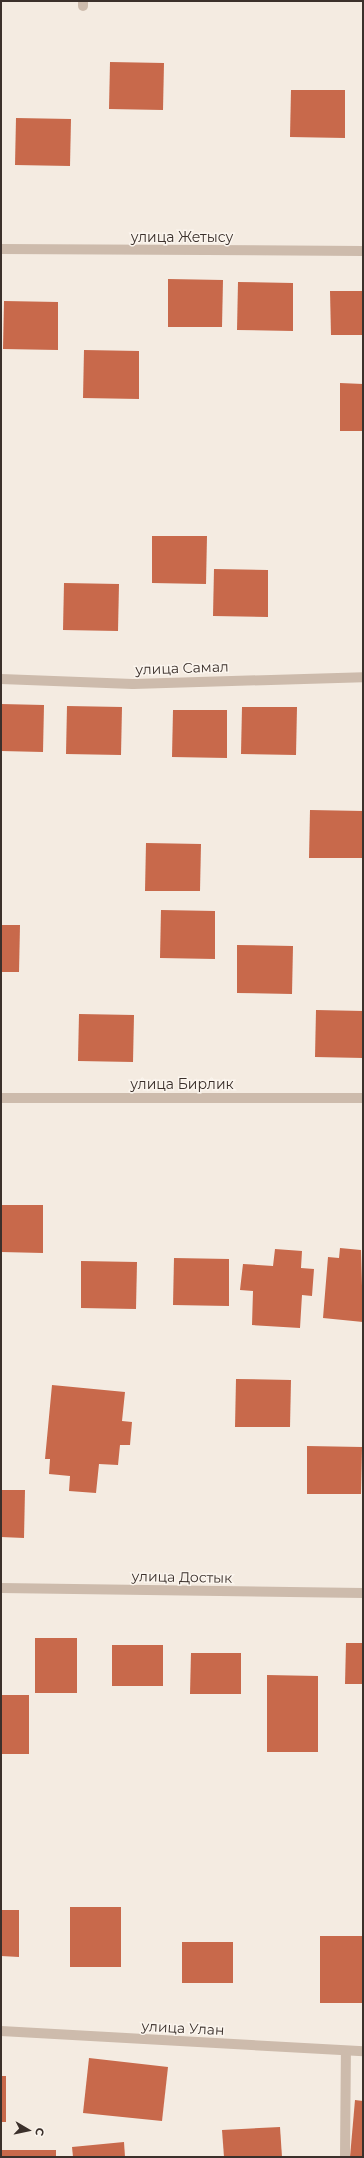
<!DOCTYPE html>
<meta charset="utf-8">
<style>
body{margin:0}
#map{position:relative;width:364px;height:2158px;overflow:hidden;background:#f4ebe1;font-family:Montserrat,sans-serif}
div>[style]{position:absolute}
.building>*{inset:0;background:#c8694b}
.minor>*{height:10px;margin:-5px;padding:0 5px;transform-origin:5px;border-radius:5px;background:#cdbbac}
span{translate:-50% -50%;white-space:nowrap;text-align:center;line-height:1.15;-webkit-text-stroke:3px #fbf5ee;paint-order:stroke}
.street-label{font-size:14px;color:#3b302b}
.frame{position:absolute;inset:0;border:2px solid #3b302b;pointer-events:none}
.north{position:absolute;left:8px;top:2110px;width:40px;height:40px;-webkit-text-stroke:3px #fbf5ee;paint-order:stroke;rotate:99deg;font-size:11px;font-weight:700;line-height:16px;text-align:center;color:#3b302b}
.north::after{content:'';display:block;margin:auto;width:14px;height:18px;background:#3b302b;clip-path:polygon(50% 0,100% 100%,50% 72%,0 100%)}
</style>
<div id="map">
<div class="building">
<div style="clip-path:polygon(110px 62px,164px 63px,163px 110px,109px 109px)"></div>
<div style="clip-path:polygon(291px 90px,345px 90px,345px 138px,290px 137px)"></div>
<div style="clip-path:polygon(16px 118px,71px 119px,70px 166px,15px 165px)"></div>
<div style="clip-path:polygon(168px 279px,223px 280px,222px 327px,168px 327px)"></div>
<div style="clip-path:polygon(238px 282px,293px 283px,293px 331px,237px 330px)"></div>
<div style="clip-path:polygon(330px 291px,363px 291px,363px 335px,331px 335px)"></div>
<div style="clip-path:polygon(4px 301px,58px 302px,58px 350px,3px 349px)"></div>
<div style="clip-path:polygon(84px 350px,139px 351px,139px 399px,83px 398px)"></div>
<div style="clip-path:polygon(340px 383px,363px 384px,363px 431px,340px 431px)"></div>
<div style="clip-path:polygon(152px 536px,207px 536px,206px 584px,152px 583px)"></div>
<div style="clip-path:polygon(214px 569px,268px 570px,268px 617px,213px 616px)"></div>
<div style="clip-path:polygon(64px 583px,119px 584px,118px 631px,63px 630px)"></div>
<div style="clip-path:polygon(1px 704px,44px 705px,43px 752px,1px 751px)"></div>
<div style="clip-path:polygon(67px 706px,122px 707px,121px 755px,66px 754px)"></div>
<div style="clip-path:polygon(242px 707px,297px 707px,296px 755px,241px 754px)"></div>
<div style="clip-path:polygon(173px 710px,227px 710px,227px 758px,172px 757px)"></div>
<div style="clip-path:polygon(310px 810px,363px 811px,363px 858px,309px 858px)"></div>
<div style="clip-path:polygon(146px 843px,201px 844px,200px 891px,145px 891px)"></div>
<div style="clip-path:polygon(161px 910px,215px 911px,215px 959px,160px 958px)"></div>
<div style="clip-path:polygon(1px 925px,20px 925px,19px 972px,1px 972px)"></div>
<div style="clip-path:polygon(237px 945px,293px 946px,292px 994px,237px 993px)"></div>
<div style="clip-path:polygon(316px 1010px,363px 1011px,363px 1058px,315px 1057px)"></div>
<div style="clip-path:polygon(79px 1014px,134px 1015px,133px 1062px,78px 1061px)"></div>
<div style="clip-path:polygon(1px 1205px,43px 1205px,43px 1253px,1px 1252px)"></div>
<div style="clip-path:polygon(340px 1248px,361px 1250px,363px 1322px,323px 1318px,328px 1257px,339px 1258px)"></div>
<div style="clip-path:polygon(275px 1249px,302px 1251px,301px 1268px,314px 1269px,312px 1296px,302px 1295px,300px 1328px,252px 1325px,253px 1291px,240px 1290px,243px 1264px,273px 1266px)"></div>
<div style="clip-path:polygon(174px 1258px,229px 1259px,229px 1306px,173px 1305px)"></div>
<div style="clip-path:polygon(81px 1261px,137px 1262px,136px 1309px,81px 1308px)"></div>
<div style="clip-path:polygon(236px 1379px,291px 1380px,290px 1427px,235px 1427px)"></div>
<div style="clip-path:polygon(52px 1385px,125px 1392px,122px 1421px,132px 1422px,130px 1445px,120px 1445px,118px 1465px,99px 1464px,96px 1493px,69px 1491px,70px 1476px,49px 1474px,50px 1459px,45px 1459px)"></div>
<div style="clip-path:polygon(307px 1446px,362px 1447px,361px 1494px,307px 1494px)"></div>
<div style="clip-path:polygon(1px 1490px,25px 1490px,24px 1538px,1px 1537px)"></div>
<div style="clip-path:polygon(35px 1638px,77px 1638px,77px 1693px,35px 1693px)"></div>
<div style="clip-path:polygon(346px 1643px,363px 1643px,363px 1684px,345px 1684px)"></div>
<div style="clip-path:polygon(112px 1645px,163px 1645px,163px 1686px,112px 1686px)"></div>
<div style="clip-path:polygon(191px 1653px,241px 1653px,241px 1694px,190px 1694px)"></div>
<div style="clip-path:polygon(267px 1675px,318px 1676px,318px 1752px,267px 1752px)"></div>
<div style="clip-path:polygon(1px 1695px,29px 1695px,29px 1754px,1px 1754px)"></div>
<div style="clip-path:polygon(70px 1907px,121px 1907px,121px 1967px,70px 1967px)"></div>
<div style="clip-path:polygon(1px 1910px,19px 1910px,19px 1957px,1px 1956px)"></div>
<div style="clip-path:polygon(320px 1936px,363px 1936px,363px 2003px,320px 2003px)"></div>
<div style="clip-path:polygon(182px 1942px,233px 1942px,233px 1983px,182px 1983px)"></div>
<div style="clip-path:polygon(89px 2058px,168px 2067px,162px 2121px,83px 2113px)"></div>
<div style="clip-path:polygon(1px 2076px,6px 2076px,6px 2122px,1px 2122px)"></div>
<div style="clip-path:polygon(355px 2100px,363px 2101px,363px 2157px,350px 2157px)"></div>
<div style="clip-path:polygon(280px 2127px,282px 2157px,224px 2157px,222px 2130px)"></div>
<div style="clip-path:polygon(124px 2142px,125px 2157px,73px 2157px,72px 2147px)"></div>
<div style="clip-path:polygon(1px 2150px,56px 2150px,56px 2157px,1px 2157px)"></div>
</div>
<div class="minor">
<div style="left:83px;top:6px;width:5px;rotate:-90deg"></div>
<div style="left:1px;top:249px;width:362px;rotate:0.3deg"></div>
<div style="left:1px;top:679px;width:132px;rotate:2.2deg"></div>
<div style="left:133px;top:684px;width:230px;rotate:-1.7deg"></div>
<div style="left:1px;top:1098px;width:362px"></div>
<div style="left:1px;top:1588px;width:362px;rotate:0.8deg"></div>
<div style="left:1px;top:2031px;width:363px;rotate:3.2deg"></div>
<div style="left:345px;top:2157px;width:105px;rotate:-89.5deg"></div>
</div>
<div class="street-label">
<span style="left:182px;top:237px">улица Жетысу</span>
<span style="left:182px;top:668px;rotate:-2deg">улица Самал</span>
<span style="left:182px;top:1084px">улица Бирлик</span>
<span style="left:182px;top:1577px;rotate:1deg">улица Достык</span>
<span style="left:183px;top:2028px;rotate:3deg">улица Улан</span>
</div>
<div class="frame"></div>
<div class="north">С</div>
</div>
